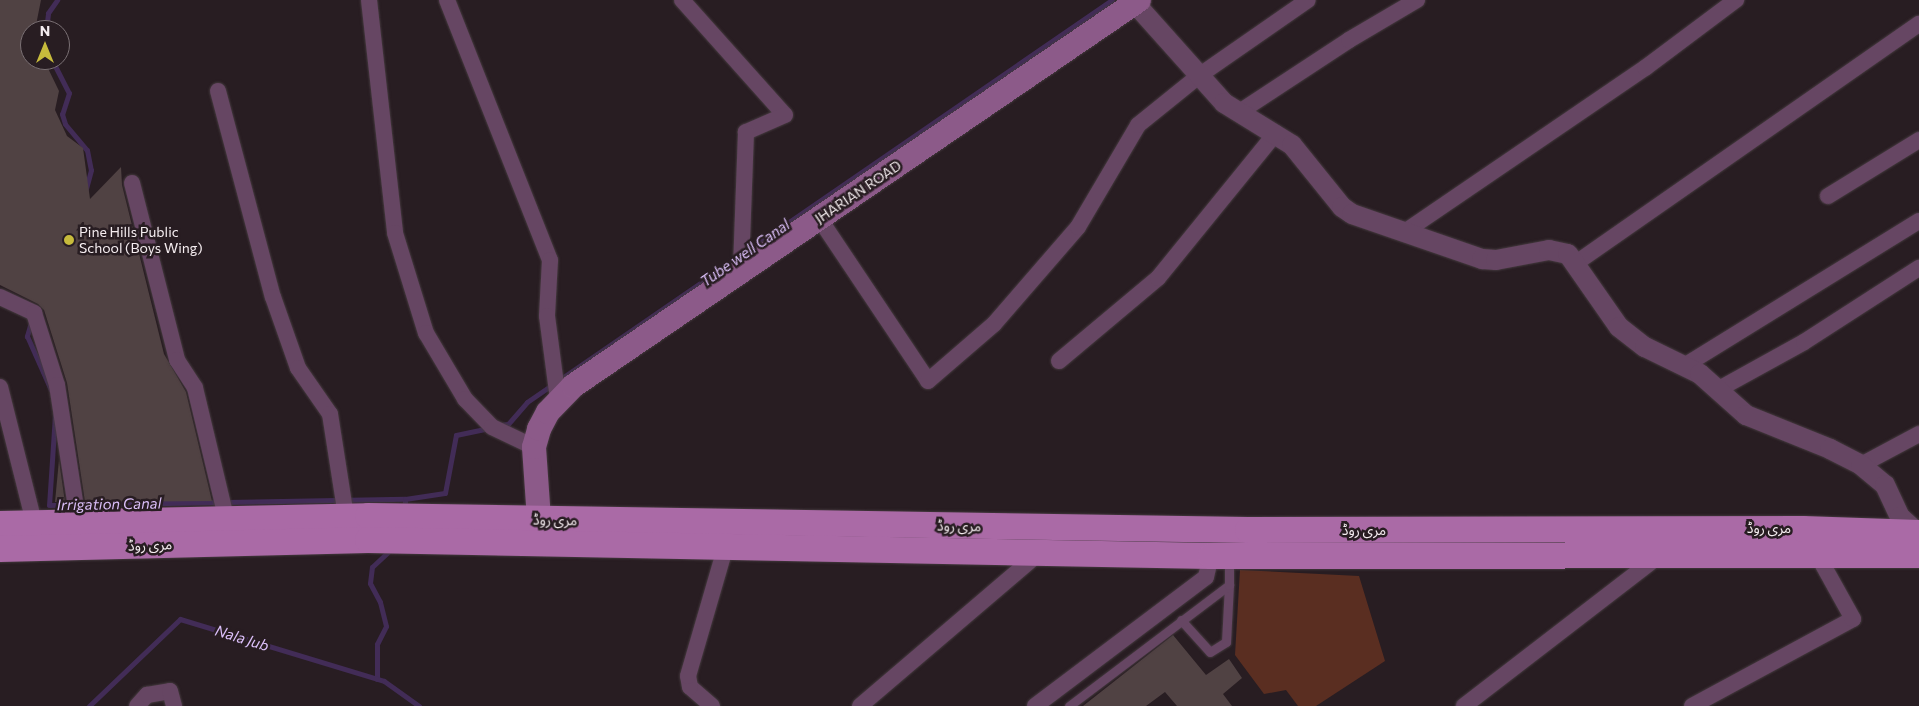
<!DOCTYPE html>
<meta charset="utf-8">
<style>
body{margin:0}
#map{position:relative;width:1919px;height:706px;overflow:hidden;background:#281d22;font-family:Commissioner,"Noto Sans Arabic",sans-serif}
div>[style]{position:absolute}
.green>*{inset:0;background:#5a2e21}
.stream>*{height:5px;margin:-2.5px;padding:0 2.5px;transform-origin:2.5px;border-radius:2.5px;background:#422c57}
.building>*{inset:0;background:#504243}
.roads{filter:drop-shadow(0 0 1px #453a3f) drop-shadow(0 0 1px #453a3f)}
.service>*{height:9px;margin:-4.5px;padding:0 4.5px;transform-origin:4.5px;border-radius:4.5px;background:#664663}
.minor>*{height:16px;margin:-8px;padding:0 8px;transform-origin:8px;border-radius:8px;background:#664663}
.tertiary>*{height:20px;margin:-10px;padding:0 10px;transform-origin:10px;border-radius:10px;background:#664663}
.secondary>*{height:24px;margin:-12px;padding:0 12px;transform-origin:12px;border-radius:12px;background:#8c5a89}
.primary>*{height:26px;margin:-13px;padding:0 13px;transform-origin:13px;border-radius:13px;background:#aa6aa6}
.dots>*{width:14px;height:14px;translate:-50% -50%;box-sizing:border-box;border:2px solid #281d22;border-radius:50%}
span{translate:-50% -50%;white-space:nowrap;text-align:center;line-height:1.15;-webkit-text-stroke:5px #281d22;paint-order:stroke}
.street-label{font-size:14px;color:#f5edf0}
.poi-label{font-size:14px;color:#f5edf0}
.left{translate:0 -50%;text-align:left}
.water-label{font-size:15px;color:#dbbff9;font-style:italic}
.north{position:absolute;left:20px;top:20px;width:50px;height:50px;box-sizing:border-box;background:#281d22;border:1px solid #7a7074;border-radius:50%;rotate:0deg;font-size:14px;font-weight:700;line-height:20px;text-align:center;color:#f5edf0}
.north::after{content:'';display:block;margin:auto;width:18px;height:22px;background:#c7bb3c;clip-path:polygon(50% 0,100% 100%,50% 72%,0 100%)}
</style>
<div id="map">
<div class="green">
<div style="clip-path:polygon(1240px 570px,1359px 576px,1385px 661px,1316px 706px,1298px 706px,1286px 690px,1264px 694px,1235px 655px)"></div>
</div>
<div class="stream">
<div style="left:46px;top:30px;width:17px;rotate:-83deg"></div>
<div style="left:48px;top:13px;width:16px;rotate:-55deg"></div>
<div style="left:52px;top:60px;width:37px;rotate:63deg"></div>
<div style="left:69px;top:93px;width:22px;rotate:108deg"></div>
<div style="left:62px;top:114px;width:10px;rotate:73deg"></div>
<div style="left:65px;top:124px;width:34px;rotate:50deg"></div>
<div style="left:87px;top:150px;width:20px;rotate:79deg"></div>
<div style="left:91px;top:170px;width:23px;rotate:105deg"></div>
<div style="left:745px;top:252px;width:445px;rotate:-34.5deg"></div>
<div style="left:31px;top:322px;width:15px;rotate:106deg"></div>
<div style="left:27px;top:336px;width:59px;rotate:66deg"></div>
<div style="left:55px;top:415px;width:90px;rotate:93.8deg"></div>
<div style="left:49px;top:505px;width:356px;rotate:-1deg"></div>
<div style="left:405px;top:499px;width:10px;rotate:90deg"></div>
<div style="left:500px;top:425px;width:8px;rotate:-7deg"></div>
<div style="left:508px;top:424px;width:29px;rotate:-49deg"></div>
<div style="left:527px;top:402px;width:256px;rotate:-34.5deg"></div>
<div style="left:405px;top:499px;width:40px;rotate:-8.5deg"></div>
<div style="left:445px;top:493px;width:59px;rotate:-79.3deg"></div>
<div style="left:456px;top:435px;width:34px;rotate:-12deg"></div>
<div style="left:377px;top:679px;width:35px;rotate:-90deg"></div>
<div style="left:377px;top:644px;width:20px;rotate:-63deg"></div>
<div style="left:386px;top:626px;width:25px;rotate:-104deg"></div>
<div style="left:380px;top:602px;width:21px;rotate:-118deg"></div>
<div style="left:370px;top:583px;width:16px;rotate:-83deg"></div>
<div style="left:372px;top:567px;width:25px;rotate:-43deg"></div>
<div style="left:89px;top:706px;width:126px;rotate:-43.7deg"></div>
<div style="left:180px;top:619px;width:213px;rotate:16.9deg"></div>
<div style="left:384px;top:681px;width:43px;rotate:35.5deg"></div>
</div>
<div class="building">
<div style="clip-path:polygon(0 0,41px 0,35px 30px,30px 30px,30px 60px,44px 60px,59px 91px,55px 110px,67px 136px,83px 148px,90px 199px,121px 167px,122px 185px,164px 354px,186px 392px,212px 501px,85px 502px,67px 383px,44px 310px,38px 304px,0 285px)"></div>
<div style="clip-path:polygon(59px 460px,65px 502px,55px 502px)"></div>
<div style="clip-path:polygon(1173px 635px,1206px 675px,1229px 659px,1242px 678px,1223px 694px,1232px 706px,1177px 706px,1165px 692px,1146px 706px,1083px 706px)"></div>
</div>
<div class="roads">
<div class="service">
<div style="left:1181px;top:620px;width:43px;rotate:47.8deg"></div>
<div style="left:1210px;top:652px;width:19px;rotate:-32deg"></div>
<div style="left:1226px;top:642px;width:57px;rotate:-87deg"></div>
<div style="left:1069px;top:706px;width:201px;rotate:-37.1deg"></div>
<div style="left:1229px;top:585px;width:26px;rotate:-90deg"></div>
</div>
<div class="minor">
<div style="left:369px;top:0;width:234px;rotate:83.6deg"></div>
<div style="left:395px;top:233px;width:105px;rotate:72.8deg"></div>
<div style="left:426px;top:333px;width:77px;rotate:59.4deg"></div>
<div style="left:465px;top:399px;width:39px;rotate:46deg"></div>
<div style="left:492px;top:427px;width:47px;rotate:25.5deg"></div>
<div style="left:447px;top:0;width:280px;rotate:68.4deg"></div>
<div style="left:550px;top:260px;width:56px;rotate:93.1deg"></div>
<div style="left:547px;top:316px;width:84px;rotate:82.5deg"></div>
<div style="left:682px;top:0;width:154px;rotate:48.2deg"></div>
<div style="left:785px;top:115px;width:43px;rotate:156.4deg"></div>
<div style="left:746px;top:132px;width:139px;rotate:92.1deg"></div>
<div style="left:218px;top:91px;width:213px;rotate:75.1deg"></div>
<div style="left:273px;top:297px;width:75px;rotate:70.6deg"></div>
<div style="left:298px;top:368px;width:56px;rotate:55.2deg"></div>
<div style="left:330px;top:414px;width:103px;rotate:81.1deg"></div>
<div style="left:1238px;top:113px;width:133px;rotate:-33.3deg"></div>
<div style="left:1349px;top:40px;width:79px;rotate:-30.5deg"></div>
<div style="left:132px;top:183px;width:183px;rotate:75.7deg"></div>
<div style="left:177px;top:360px;width:33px;rotate:57deg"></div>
<div style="left:195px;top:388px;width:133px;rotate:76.5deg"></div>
<div style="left:1828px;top:196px;width:107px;rotate:-31.6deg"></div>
<div style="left:819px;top:218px;width:196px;rotate:56.2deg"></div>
<div style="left:928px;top:381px;width:87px;rotate:-40.8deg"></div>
<div style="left:994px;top:324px;width:128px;rotate:-49.1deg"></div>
<div style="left:1078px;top:227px;width:118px;rotate:-59.5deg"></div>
<div style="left:1138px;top:125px;width:80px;rotate:-38.9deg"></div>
<div style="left:1200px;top:75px;width:131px;rotate:-34.8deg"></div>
<div style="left:1403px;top:233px;width:293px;rotate:-34.3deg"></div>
<div style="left:1645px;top:68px;width:114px;rotate:-36.8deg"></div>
<div style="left:1576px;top:263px;width:418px;rotate:-34.9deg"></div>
<div style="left:0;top:297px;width:38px;rotate:25deg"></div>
<div style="left:34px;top:313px;width:76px;rotate:72.3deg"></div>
<div style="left:57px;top:385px;width:137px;rotate:81.2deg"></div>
<div style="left:1059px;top:361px;width:129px;rotate:-40deg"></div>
<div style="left:1158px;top:278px;width:187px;rotate:-50.9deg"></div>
<div style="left:1684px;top:366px;width:276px;rotate:-31.7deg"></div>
<div style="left:0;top:387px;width:139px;rotate:75.9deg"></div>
<div style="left:1719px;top:389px;width:97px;rotate:-28.9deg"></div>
<div style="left:1804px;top:342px;width:137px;rotate:-32.8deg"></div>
<div style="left:1861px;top:465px;width:66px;rotate:-28.1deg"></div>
<div style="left:137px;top:706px;width:15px;rotate:-48deg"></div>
<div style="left:147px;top:695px;width:23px;rotate:-10deg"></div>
<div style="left:170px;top:691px;width:16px;rotate:75deg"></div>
<div style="left:712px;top:706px;width:29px;rotate:-139deg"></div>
<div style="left:690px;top:687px;width:11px;rotate:-100deg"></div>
<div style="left:688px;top:676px;width:136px;rotate:-73.8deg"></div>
<div style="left:860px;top:706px;width:237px;rotate:-40.5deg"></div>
<div style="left:1035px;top:706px;width:214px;rotate:-37deg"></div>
<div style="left:1206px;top:577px;width:22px;rotate:-77deg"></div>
<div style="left:1464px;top:706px;width:247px;rotate:-37.6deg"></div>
<div style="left:1692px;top:706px;width:183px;rotate:-28.4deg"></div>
<div style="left:1853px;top:619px;width:74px;rotate:-119deg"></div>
</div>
<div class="tertiary">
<div style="left:1132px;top:0;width:138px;rotate:48.2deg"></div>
<div style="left:1224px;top:103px;width:80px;rotate:31.7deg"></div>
<div style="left:1292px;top:145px;width:80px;rotate:51.1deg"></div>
<div style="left:1342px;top:207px;width:12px;rotate:35deg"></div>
<div style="left:1352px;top:214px;width:138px;rotate:19.1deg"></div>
<div style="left:1482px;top:259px;width:14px;rotate:4deg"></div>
<div style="left:1496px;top:260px;width:54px;rotate:-10.7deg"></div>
<div style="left:1549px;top:250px;width:19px;rotate:12deg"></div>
<div style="left:1568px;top:254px;width:89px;rotate:55.1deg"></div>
<div style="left:1619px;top:327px;width:33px;rotate:38deg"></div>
<div style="left:1645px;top:347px;width:61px;rotate:26.1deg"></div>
<div style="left:1700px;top:374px;width:62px;rotate:41.7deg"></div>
<div style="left:1746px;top:415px;width:91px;rotate:22deg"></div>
<div style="left:1830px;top:449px;width:35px;rotate:27deg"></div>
<div style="left:1861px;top:465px;width:31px;rotate:40deg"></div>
<div style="left:1885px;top:485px;width:35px;rotate:65deg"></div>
<div style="left:1900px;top:517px;width:24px;rotate:42deg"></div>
</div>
<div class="secondary">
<div style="left:539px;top:519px;width:72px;rotate:-94deg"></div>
<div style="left:534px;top:447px;width:19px;rotate:-74deg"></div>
<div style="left:539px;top:429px;width:19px;rotate:-62deg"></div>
<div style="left:548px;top:412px;width:36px;rotate:-46deg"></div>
<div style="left:573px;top:386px;width:685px;rotate:-34.29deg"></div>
</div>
<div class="primary">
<div style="left:0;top:524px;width:368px;rotate:-1.2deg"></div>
<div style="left:368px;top:516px;width:880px;rotate:0.91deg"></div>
<div style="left:1248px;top:530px;width:555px;rotate:-0.1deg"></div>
<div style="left:1803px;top:529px;width:116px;rotate:2deg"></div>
<div style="left:0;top:549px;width:368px;rotate:-1.4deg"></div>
<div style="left:368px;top:540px;width:843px;rotate:1.09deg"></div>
<div style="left:1211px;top:556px;width:708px;rotate:-0.08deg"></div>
</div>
</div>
<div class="dots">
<div style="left:69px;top:240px;background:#c7bb3c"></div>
</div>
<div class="street-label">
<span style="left:858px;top:192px;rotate:-34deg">JHARIAN ROAD</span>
<span style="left:555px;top:520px;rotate:1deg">مری روڈ</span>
<span style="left:959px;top:526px;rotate:1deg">مری روڈ</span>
<span style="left:1769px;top:528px">مری روڈ</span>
<span style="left:1364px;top:530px">مری روڈ</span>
<span style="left:150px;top:545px;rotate:-2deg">مری روڈ</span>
</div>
<div class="poi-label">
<span class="left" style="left:79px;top:240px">Pine Hills Public<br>School (Boys Wing)</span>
</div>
<div class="water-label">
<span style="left:745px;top:253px;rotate:-35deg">Tube well Canal</span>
<span style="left:109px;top:504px;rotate:-1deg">Irrigation Canal</span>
<span style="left:242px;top:638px;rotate:17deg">Nala Jub</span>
</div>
<div class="north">N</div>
</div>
